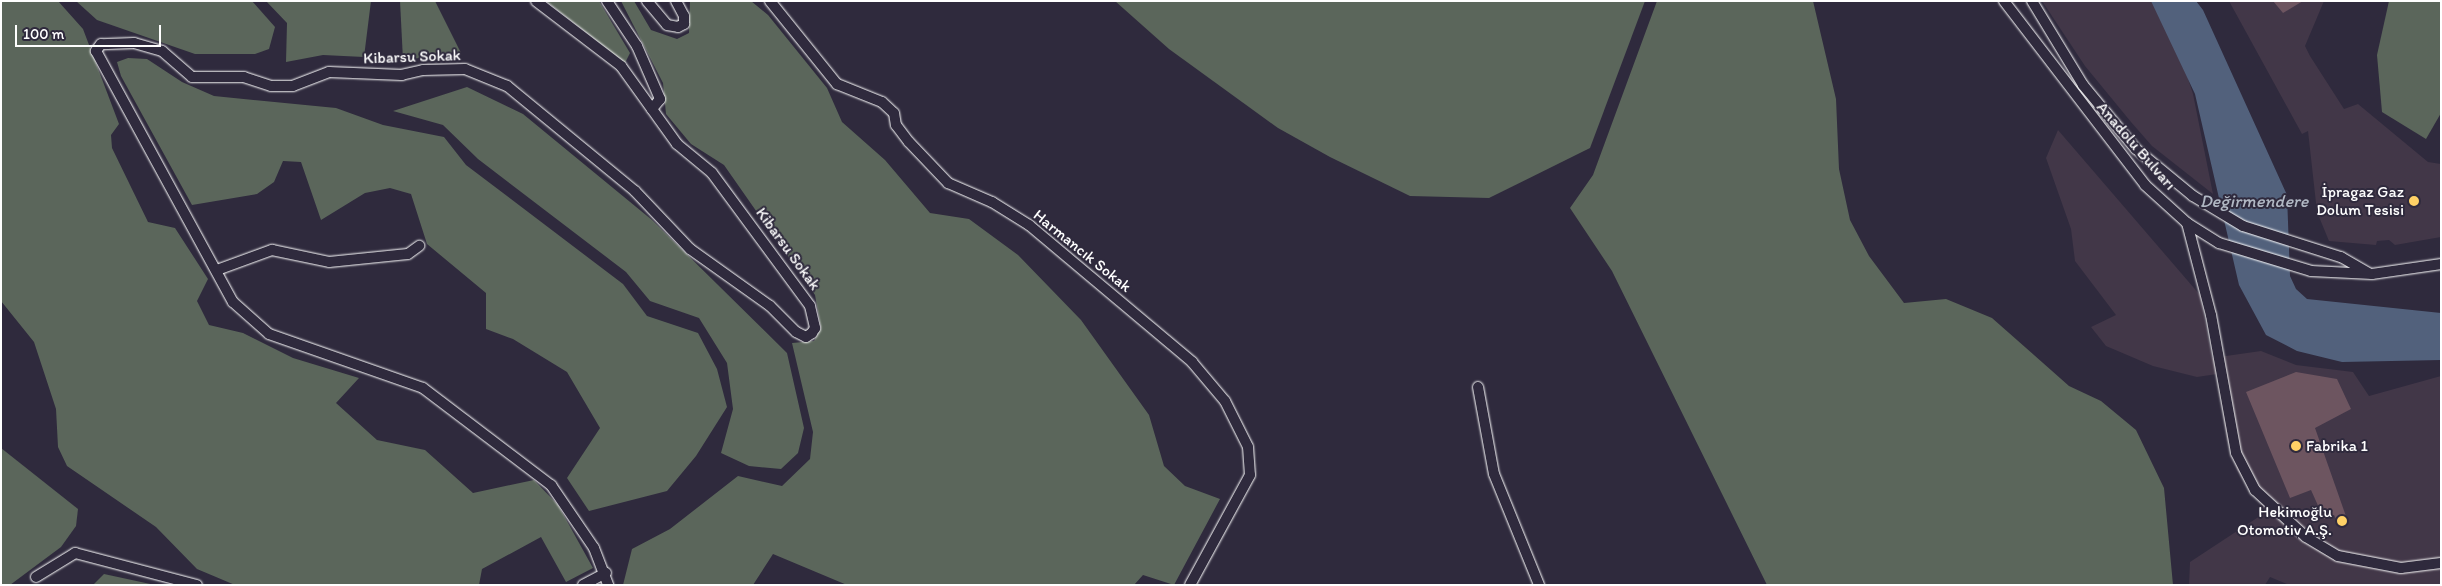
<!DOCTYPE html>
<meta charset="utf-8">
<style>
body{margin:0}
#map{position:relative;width:2442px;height:586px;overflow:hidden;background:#2f2a3d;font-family:Itim,sans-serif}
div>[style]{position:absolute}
.built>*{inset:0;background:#423748}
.green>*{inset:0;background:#5b665b}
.water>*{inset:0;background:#52617c}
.building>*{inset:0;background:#6d5560}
.roads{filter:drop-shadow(0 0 1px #fff) drop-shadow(0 0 1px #fff)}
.minor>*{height:10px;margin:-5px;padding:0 5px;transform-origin:5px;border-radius:5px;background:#2f2a3d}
.dots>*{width:14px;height:14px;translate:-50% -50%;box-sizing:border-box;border:2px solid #2f2a3d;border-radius:50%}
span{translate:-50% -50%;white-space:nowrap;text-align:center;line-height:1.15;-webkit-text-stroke:4px #2f2a3d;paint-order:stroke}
.street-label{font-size:16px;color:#fff}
.poi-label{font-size:16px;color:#fff}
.right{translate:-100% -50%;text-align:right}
.left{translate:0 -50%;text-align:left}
.water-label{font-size:18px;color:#b1b8c4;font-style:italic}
.frame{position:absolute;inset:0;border:2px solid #fff;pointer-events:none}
.scale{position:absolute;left:15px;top:25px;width:146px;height:22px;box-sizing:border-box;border:2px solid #fff;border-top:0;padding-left:6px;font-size:15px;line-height:18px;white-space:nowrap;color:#fff;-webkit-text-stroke:4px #2f2a3d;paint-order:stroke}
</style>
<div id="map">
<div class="built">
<div style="clip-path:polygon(2042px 1px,2154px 1px,2174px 35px,2193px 94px,2213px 194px,2152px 146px,2131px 122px,2085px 66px)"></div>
<div style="clip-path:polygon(2229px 1px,2324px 1px,2305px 46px,2310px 56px,2344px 109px,2358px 104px,2428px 162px,2441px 164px,2441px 237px,2395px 245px,2389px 240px,2377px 241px,2376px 245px,2329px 241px,2317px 212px,2308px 131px,2302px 134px)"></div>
<div style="clip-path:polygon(2058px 130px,2200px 295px,2212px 358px,2261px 351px,2296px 365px,2353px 372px,2369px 396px,2441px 376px,2441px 585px,2289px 585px,2270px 577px,2265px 585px,2189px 585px,2190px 562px,2266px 512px,2237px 470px,2227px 439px,2217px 374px,2197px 377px,2153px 366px,2106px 346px,2091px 327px,2116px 315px,2075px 261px,2071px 229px,2046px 158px)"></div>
</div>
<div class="green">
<div style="clip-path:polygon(1px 1px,58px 1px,83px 29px,119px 124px,111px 135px,112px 148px,148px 222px,175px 228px,208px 279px,197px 301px,209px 325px,243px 333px,293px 358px,359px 378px,336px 403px,377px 440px,425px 450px,473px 493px,534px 480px,558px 505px,593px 568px,566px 582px,541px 537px,482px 569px,479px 585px,235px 585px,197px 569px,156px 527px,67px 466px,58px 447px,56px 409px,34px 342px,1px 301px)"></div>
<div style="clip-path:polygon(76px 1px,252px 1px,275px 27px,269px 49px,255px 54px,195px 54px,97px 20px)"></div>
<div style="clip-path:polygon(266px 1px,371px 1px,364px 57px,323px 55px,286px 62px,287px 23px)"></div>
<div style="clip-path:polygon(400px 1px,435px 1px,461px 53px,403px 60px)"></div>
<div style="clip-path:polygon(546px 1px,599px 1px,630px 53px,625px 63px)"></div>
<div style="clip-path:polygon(621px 1px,634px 1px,651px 30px,677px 39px,689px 33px,690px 1px,751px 1px,768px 15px,827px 88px,842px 122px,885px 160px,930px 213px,969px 219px,1018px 255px,1081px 320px,1149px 415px,1164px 466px,1185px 486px,1220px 499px,1174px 585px,1143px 575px,1134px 585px,847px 585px,773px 554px,753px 585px,623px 585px,632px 549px,670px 529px,738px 476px,782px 486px,810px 459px,813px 432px,792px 343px,814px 341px,821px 328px,815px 295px,724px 165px,691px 144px,666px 114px,663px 83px)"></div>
<div style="clip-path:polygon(1115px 1px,1645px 1px,1590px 148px,1489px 198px,1410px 196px,1330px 157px,1278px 128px,1169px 49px)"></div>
<div style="clip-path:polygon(1657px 1px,1813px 1px,1836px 99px,1839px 169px,1850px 220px,1869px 256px,1904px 303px,1946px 299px,1992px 318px,2069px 386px,2101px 401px,2136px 430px,2164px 488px,2173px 585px,1767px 585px,1612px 271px,1570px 208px,1593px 175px)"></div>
<div style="clip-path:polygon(2389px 1px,2441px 1px,2441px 113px,2426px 139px,2382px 112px,2377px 55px)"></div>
<div style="clip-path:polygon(128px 58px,147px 59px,182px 82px,214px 96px,336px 108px,383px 125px,444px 137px,466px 165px,623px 284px,647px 316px,698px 333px,717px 369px,727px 407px,696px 456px,667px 491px,589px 511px,567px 478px,600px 428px,567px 372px,513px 339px,486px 329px,486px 293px,427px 244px,411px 194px,390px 188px,365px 193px,321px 220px,301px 162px,283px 161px,274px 182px,257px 194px,192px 205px,121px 76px,117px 62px)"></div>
<div style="clip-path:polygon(467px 87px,523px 114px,652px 220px,787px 353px,804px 428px,798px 453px,781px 469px,749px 466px,721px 453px,733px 409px,727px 363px,699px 318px,650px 301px,626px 272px,478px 159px,443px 125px,393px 111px)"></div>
<div style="clip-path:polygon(1px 448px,78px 509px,76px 526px,61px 547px,10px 585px,1px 585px)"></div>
<div style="clip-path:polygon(104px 574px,155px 585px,93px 585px)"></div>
</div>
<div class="water">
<div style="clip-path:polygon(2151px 1px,2196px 1px,2203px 10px,2287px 195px,2290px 276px,2296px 289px,2307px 299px,2441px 313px,2441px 360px,2342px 362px,2297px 351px,2266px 335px,2239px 285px,2195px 94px)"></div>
</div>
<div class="building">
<div style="clip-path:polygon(2273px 1px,2303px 1px,2283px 13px)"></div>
<div style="clip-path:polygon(2296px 372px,2337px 379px,2351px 409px,2315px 428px,2348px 522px,2339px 525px,2334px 515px,2324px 519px,2311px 490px,2290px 498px,2246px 392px)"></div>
</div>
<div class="roads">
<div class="minor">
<div style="left:536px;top:1px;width:107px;rotate:37.4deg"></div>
<div style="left:621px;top:66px;width:96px;rotate:54.3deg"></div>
<div style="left:677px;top:144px;width:45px;rotate:39.6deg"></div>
<div style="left:712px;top:173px;width:165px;rotate:53.6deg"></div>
<div style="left:810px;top:306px;width:23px;rotate:77deg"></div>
<div style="left:815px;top:328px;width:6px;rotate:121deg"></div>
<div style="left:812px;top:333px;width:7px;rotate:146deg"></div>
<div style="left:806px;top:337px;width:11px;rotate:-153deg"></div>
<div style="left:796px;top:332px;width:37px;rotate:-135deg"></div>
<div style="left:770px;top:306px;width:98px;rotate:-144.5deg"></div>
<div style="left:690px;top:249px;width:80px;rotate:-133.5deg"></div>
<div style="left:635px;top:191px;width:166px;rotate:-140.6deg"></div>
<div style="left:507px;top:86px;width:45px;rotate:-158deg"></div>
<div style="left:465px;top:69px;width:42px;rotate:178.6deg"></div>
<div style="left:423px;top:70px;width:22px;rotate:167deg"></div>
<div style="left:402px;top:75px;width:73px;rotate:-177.6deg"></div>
<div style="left:329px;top:72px;width:39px;rotate:159deg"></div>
<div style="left:293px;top:86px;width:22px;rotate:180deg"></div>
<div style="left:271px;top:86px;width:28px;rotate:-162deg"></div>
<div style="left:244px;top:77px;width:52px;rotate:180deg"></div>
<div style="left:192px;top:77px;width:40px;rotate:-139deg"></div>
<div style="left:162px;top:51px;width:29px;rotate:-164deg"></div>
<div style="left:134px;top:43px;width:33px;rotate:178deg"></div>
<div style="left:101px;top:44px;width:9px;rotate:126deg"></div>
<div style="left:96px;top:51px;width:286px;rotate:61.4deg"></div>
<div style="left:233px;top:302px;width:48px;rotate:41.6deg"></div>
<div style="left:269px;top:334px;width:163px;rotate:19.3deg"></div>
<div style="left:423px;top:388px;width:161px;rotate:37.2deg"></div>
<div style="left:551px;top:485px;width:76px;rotate:55.7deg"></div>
<div style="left:594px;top:548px;width:40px;rotate:69deg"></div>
<div style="left:607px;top:1px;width:54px;rotate:56.3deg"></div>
<div style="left:637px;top:46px;width:58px;rotate:66.5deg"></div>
<div style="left:660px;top:99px;width:13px;rotate:129deg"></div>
<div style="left:647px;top:1px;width:31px;rotate:50deg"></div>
<div style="left:667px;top:25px;width:11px;rotate:10deg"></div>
<div style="left:678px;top:27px;width:7px;rotate:-27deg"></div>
<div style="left:684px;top:24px;width:8px;rotate:-90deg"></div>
<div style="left:684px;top:16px;width:17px;rotate:-118deg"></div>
<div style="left:770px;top:1px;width:107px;rotate:51.1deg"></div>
<div style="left:837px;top:84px;width:48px;rotate:21.8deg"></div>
<div style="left:882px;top:102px;width:16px;rotate:43deg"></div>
<div style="left:894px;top:113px;width:12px;rotate:81deg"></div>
<div style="left:896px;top:125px;width:21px;rotate:53deg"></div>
<div style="left:909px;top:142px;width:57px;rotate:46.4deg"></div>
<div style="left:948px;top:183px;width:48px;rotate:23.4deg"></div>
<div style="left:992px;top:202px;width:44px;rotate:31.9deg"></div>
<div style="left:1029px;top:225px;width:213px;rotate:40deg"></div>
<div style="left:1192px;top:362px;width:51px;rotate:49.8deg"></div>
<div style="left:1225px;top:401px;width:51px;rotate:63.4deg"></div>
<div style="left:1248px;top:447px;width:28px;rotate:86deg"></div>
<div style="left:1250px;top:475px;width:125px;rotate:118.6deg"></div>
<div style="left:2004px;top:1px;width:232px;rotate:52.5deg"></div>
<div style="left:2145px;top:185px;width:57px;rotate:42.1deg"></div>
<div style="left:2187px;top:223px;width:38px;rotate:32deg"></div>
<div style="left:2219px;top:243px;width:96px;rotate:16.9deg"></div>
<div style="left:2311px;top:271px;width:61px;rotate:2.8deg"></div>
<div style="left:2372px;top:274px;width:70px;rotate:-8.2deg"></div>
<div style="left:2032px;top:1px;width:98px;rotate:58.7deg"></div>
<div style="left:2083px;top:85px;width:83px;rotate:50.4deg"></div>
<div style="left:2136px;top:149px;width:74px;rotate:39.5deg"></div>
<div style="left:2193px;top:196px;width:58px;rotate:31deg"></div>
<div style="left:2243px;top:226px;width:103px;rotate:17.6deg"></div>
<div style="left:2341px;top:257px;width:32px;rotate:30deg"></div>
<div style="left:2187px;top:223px;width:95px;rotate:75.4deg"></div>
<div style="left:2211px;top:315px;width:140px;rotate:79.7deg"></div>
<div style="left:2236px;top:453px;width:42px;rotate:62.8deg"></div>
<div style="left:2255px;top:490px;width:69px;rotate:42.7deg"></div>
<div style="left:2306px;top:537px;width:37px;rotate:31deg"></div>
<div style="left:2338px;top:556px;width:64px;rotate:10.8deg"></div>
<div style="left:2401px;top:568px;width:40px;rotate:-7.1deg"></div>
<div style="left:217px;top:270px;width:59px;rotate:-20deg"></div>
<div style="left:272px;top:250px;width:58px;rotate:11.9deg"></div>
<div style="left:329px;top:262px;width:79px;rotate:-5.8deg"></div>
<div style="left:408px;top:254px;width:14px;rotate:-36deg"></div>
<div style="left:1478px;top:387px;width:88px;rotate:79.6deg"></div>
<div style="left:1494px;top:474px;width:120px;rotate:67.9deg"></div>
<div style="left:36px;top:577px;width:46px;rotate:-31.6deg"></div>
<div style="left:75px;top:553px;width:126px;rotate:14.7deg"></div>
<div style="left:583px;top:585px;width:26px;rotate:-28deg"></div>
</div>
</div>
<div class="dots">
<div style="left:2414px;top:201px;background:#ffd166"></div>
<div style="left:2296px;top:446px;background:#ffd166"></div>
<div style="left:2342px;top:521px;background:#ffd166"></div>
</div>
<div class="street-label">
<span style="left:412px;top:57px;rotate:-2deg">Kibarsu Sokak</span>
<span style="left:2136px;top:146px;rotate:49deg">Anadolu Bulvarı</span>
<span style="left:788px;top:249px;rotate:54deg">Kibarsu Sokak</span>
<span style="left:1082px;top:251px;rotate:39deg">Harmancık Sokak</span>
</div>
<div class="poi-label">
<span class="right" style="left:2404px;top:201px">İpragaz Gaz<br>Dolum Tesisi</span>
<span class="left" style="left:2306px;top:446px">Fabrika 1</span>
<span class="right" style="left:2332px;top:521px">Hekimoğlu<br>Otomotiv A.Ş.</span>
</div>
<div class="water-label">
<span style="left:2254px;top:201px">Değirmendere</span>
</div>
<div class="frame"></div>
<div class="scale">100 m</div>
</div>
